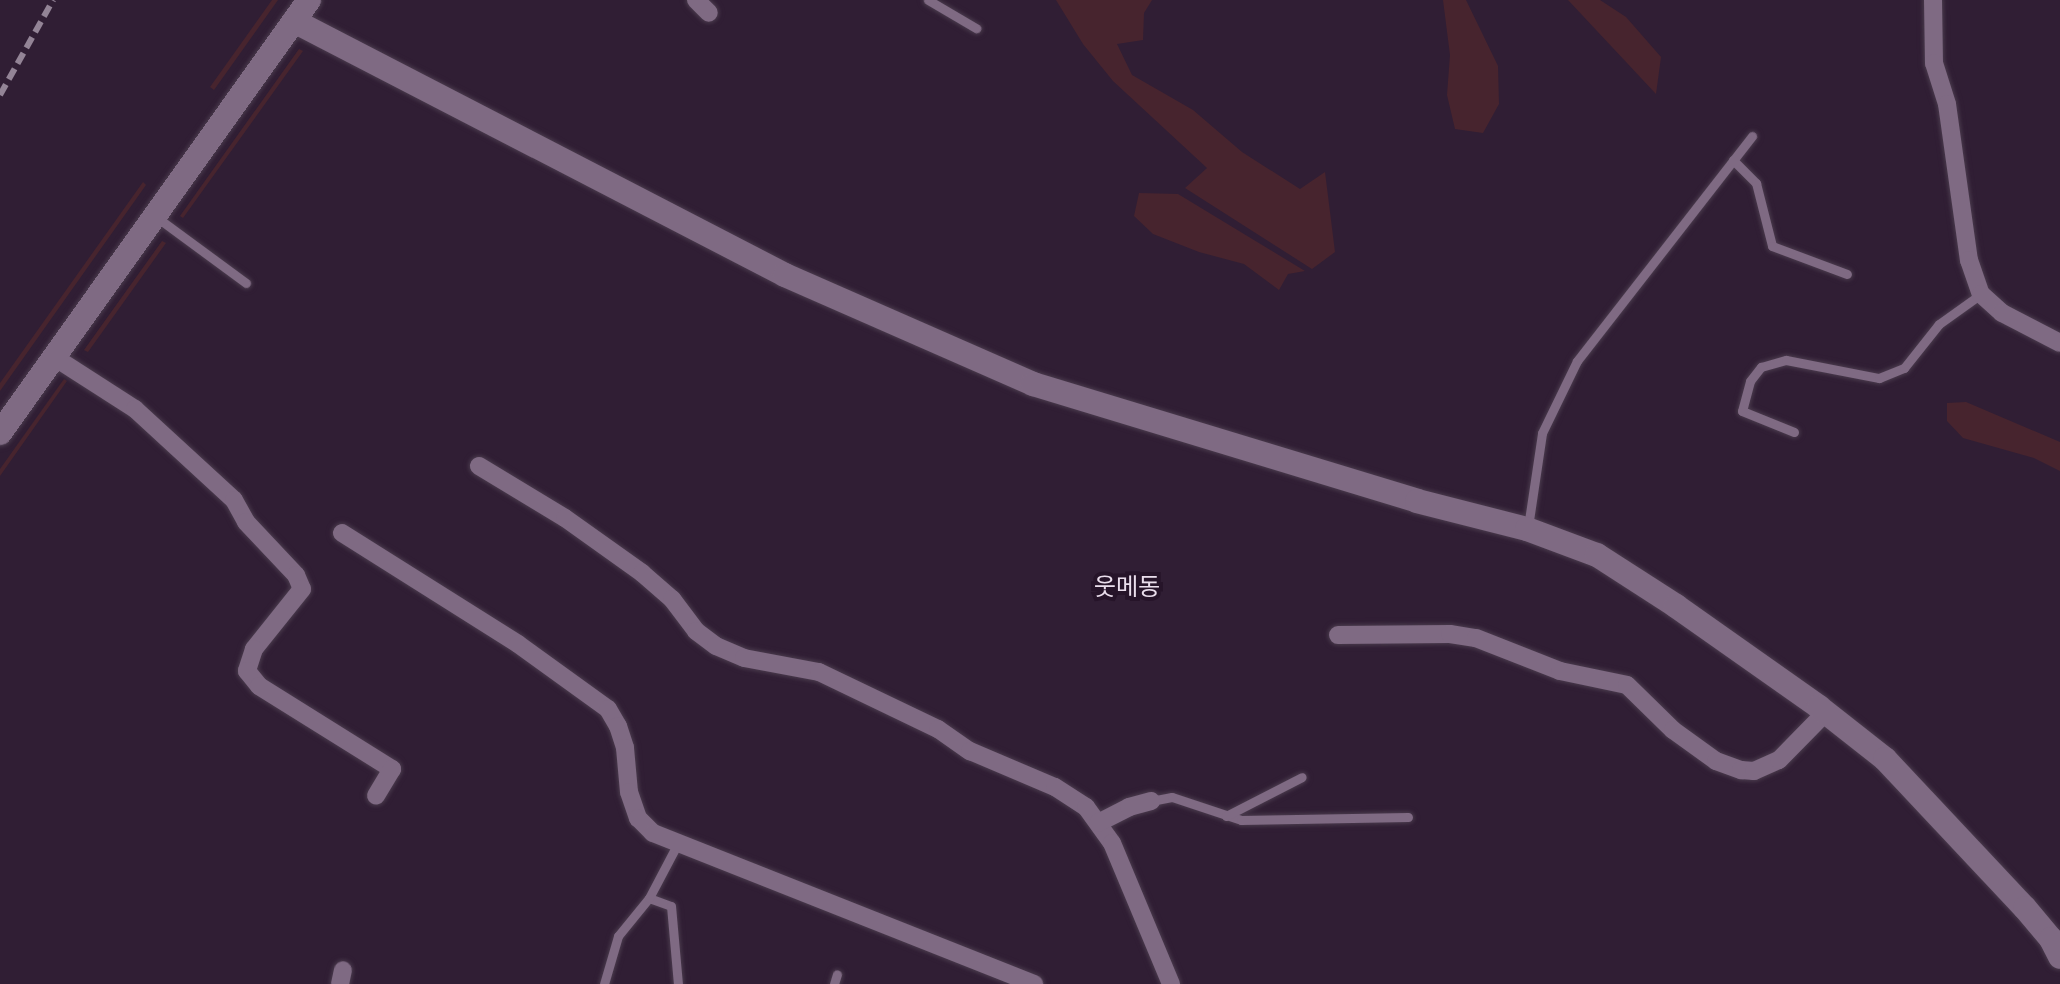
<!DOCTYPE html>
<meta charset="utf-8">
<style>
body{margin:0}
#map{position:relative;width:2060px;height:984px;overflow:hidden;background:#301e34;font-family:"Archivo Narrow","Noto Sans KR",sans-serif}
div>[style]{position:absolute}
.green>*{inset:0;background:#47242e}
.roads{filter:drop-shadow(0 0 2px #4a3b4d) drop-shadow(0 0 2px #4a3b4d)}
.lane>*{height:9px;margin:-4.5px;padding:0 4.5px;transform-origin:4.5px;border-radius:4.5px;background:#7f6a83}
.street>*{height:18px;margin:-9px;padding:0 9px;transform-origin:9px;border-radius:9px;background:#7f6a83}
.secondary>*{height:24px;margin:-12px;padding:0 12px;transform-origin:12px;border-radius:12px;background:#7f6a83}
.rail>*{height:6px;margin-top:-3px;transform-origin:0;background:repeating-linear-gradient(90deg,#938496 0 12px,transparent 0 18px)}
span{translate:-50% -50%;white-space:nowrap;text-align:center;line-height:1.15;-webkit-text-stroke:8px #261429;paint-order:stroke}
.quarter-label{font-size:24px;color:#eadeec}
</style>
<div id="map">
<div class="green">
<div style="clip-path:polygon(272px 0,278px 0,214px 90px,210px 87px)"></div>
<div style="clip-path:polygon(1056px 0,1152px 0,1144px 13px,1143px 40px,1117px 44px,1132px 75px,1193px 110px,1242px 152px,1300px 189px,1325px 172px,1335px 252px,1312px 269px,1185px 188px,1207px 168px,1113px 81px,1083px 44px)"></div>
<div style="clip-path:polygon(1443px 0,1466px 0,1498px 66px,1499px 104px,1483px 133px,1455px 129px,1447px 95px,1450px 55px)"></div>
<div style="clip-path:polygon(1568px 0,1600px 0,1626px 17px,1661px 57px,1656px 94px)"></div>
<div style="clip-path:polygon(299px 49px,303px 51px,183px 218px,180px 216px)"></div>
<div style="clip-path:polygon(143px 182px,146px 185px,0 391px,0 383px)"></div>
<div style="clip-path:polygon(1139px 193px,1178px 194px,1305px 271px,1288px 274px,1279px 290px,1244px 264px,1199px 252px,1153px 234px,1134px 216px)"></div>
<div style="clip-path:polygon(162px 241px,166px 243px,88px 352px,84px 350px)"></div>
<div style="clip-path:polygon(64px 379px,67px 381px,0 476px,0 469px)"></div>
<div style="clip-path:polygon(1966px 402px,2060px 442px,2060px 471px,2034px 458px,1963px 438px,1947px 421px,1947px 403px)"></div>
</div>
<div class="roads">
<div class="lane">
<div style="left:928px;top:0;width:56px;rotate:30.3deg"></div>
<div style="left:1733px;top:160px;width:33px;rotate:45deg"></div>
<div style="left:1756px;top:183px;width:65px;rotate:75.7deg"></div>
<div style="left:1772px;top:246px;width:80px;rotate:20.5deg"></div>
<div style="left:155px;top:216px;width:113px;rotate:36.4deg"></div>
<div style="left:1794px;top:432px;width:56px;rotate:-158deg"></div>
<div style="left:1742px;top:411px;width:31px;rotate:-75deg"></div>
<div style="left:1750px;top:381px;width:18px;rotate:-52deg"></div>
<div style="left:1761px;top:367px;width:26px;rotate:-16deg"></div>
<div style="left:1786px;top:360px;width:95px;rotate:11deg"></div>
<div style="left:1879px;top:378px;width:27px;rotate:-22deg"></div>
<div style="left:1904px;top:368px;width:56px;rotate:-51.5deg"></div>
<div style="left:1939px;top:324px;width:52px;rotate:-35.5deg"></div>
<div style="left:1528px;top:527px;width:95px;rotate:-81.5deg"></div>
<div style="left:1542px;top:433px;width:80px;rotate:-64.1deg"></div>
<div style="left:1577px;top:361px;width:285px;rotate:-52.1deg"></div>
<div style="left:1151px;top:801px;width:21px;rotate:-11deg"></div>
<div style="left:1172px;top:797px;width:73px;rotate:18.4deg"></div>
<div style="left:1241px;top:820px;width:167px;rotate:-1deg"></div>
<div style="left:1226px;top:816px;width:85px;rotate:-27.2deg"></div>
<div style="left:649px;top:898px;width:23px;rotate:20deg"></div>
<div style="left:671px;top:906px;width:78px;rotate:84.9deg"></div>
<div style="left:604px;top:984px;width:50px;rotate:-73.7deg"></div>
<div style="left:618px;top:936px;width:49px;rotate:-50.8deg"></div>
<div style="left:649px;top:898px;width:62px;rotate:-62.2deg"></div>
<div style="left:834px;top:984px;width:10px;rotate:-73deg"></div>
</div>
<div class="street">
<div style="left:696px;top:0;width:18px;rotate:45deg"></div>
<div style="left:1933px;top:0;width:63px;rotate:89.1deg"></div>
<div style="left:1934px;top:63px;width:43px;rotate:72.4deg"></div>
<div style="left:1947px;top:104px;width:158px;rotate:82deg"></div>
<div style="left:1969px;top:260px;width:36px;rotate:71deg"></div>
<div style="left:1981px;top:294px;width:28px;rotate:42deg"></div>
<div style="left:2002px;top:313px;width:65px;rotate:27.3deg"></div>
<div style="left:54px;top:357px;width:96px;rotate:32.7deg"></div>
<div style="left:135px;top:409px;width:134px;rotate:42.6deg"></div>
<div style="left:234px;top:500px;width:25px;rotate:61deg"></div>
<div style="left:246px;top:522px;width:73px;rotate:46.7deg"></div>
<div style="left:296px;top:575px;width:15px;rotate:67deg"></div>
<div style="left:302px;top:589px;width:77px;rotate:128.7deg"></div>
<div style="left:254px;top:649px;width:23px;rotate:108deg"></div>
<div style="left:247px;top:671px;width:19px;rotate:51deg"></div>
<div style="left:259px;top:686px;width:157px;rotate:32deg"></div>
<div style="left:392px;top:769px;width:31px;rotate:121deg"></div>
<div style="left:479px;top:466px;width:100px;rotate:31.2deg"></div>
<div style="left:565px;top:518px;width:95px;rotate:35.5deg"></div>
<div style="left:642px;top:573px;width:40px;rotate:41deg"></div>
<div style="left:672px;top:599px;width:40px;rotate:53deg"></div>
<div style="left:696px;top:631px;width:25px;rotate:37deg"></div>
<div style="left:716px;top:646px;width:30px;rotate:23deg"></div>
<div style="left:744px;top:658px;width:76px;rotate:10.6deg"></div>
<div style="left:819px;top:672px;width:132px;rotate:25.6deg"></div>
<div style="left:938px;top:729px;width:39px;rotate:35deg"></div>
<div style="left:970px;top:751px;width:92px;rotate:23deg"></div>
<div style="left:1055px;top:787px;width:37px;rotate:33deg"></div>
<div style="left:1086px;top:807px;width:44px;rotate:54.2deg"></div>
<div style="left:1112px;top:843px;width:153px;rotate:67.3deg"></div>
<div style="left:342px;top:533px;width:208px;rotate:32.2deg"></div>
<div style="left:518px;top:644px;width:111px;rotate:35.8deg"></div>
<div style="left:608px;top:709px;width:20px;rotate:60deg"></div>
<div style="left:618px;top:726px;width:23px;rotate:72deg"></div>
<div style="left:625px;top:748px;width:44px;rotate:84.8deg"></div>
<div style="left:629px;top:792px;width:28px;rotate:71deg"></div>
<div style="left:638px;top:818px;width:21px;rotate:45deg"></div>
<div style="left:653px;top:833px;width:410px;rotate:21.6deg"></div>
<div style="left:1338px;top:635px;width:112px;rotate:-0.5deg"></div>
<div style="left:1450px;top:634px;width:26px;rotate:9deg"></div>
<div style="left:1476px;top:638px;width:90px;rotate:21.4deg"></div>
<div style="left:1560px;top:671px;width:68px;rotate:11.8deg"></div>
<div style="left:1627px;top:685px;width:64px;rotate:44.4deg"></div>
<div style="left:1673px;top:730px;width:53px;rotate:35.8deg"></div>
<div style="left:1716px;top:761px;width:27px;rotate:20deg"></div>
<div style="left:1741px;top:770px;width:13px;rotate:4deg"></div>
<div style="left:1754px;top:771px;width:27px;rotate:-24deg"></div>
<div style="left:1779px;top:760px;width:67px;rotate:-45.6deg"></div>
<div style="left:1098px;top:823px;width:35px;rotate:-27deg"></div>
<div style="left:1129px;top:807px;width:23px;rotate:-15deg"></div>
<div style="left:340px;top:984px;width:14px;rotate:-78deg"></div>
</div>
<div class="secondary">
<div style="left:294px;top:21px;width:553px;rotate:27.35deg"></div>
<div style="left:785px;top:275px;width:271px;rotate:23.7deg"></div>
<div style="left:1033px;top:384px;width:401px;rotate:16.9deg"></div>
<div style="left:1417px;top:501px;width:114px;rotate:14.3deg"></div>
<div style="left:1527px;top:529px;width:75px;rotate:20.4deg"></div>
<div style="left:1597px;top:555px;width:94px;rotate:32.8deg"></div>
<div style="left:1676px;top:606px;width:175px;rotate:35.2deg"></div>
<div style="left:1819px;top:707px;width:84px;rotate:38.2deg"></div>
<div style="left:1885px;top:759px;width:204px;rotate:46.8deg"></div>
<div style="left:2025px;top:908px;width:40px;rotate:50deg"></div>
<div style="left:2051px;top:939px;width:20px;rotate:63deg"></div>
<div style="left:0;top:433px;width:532px;rotate:-54.49deg"></div>
</div>
</div>
<div class="rail">
<div style="left:0;top:95px;width:109px;rotate:-60.8deg"></div>
</div>
<div class="quarter-label">
<span style="left:1127px;top:587px">웃메동</span>
</div>
</div>
